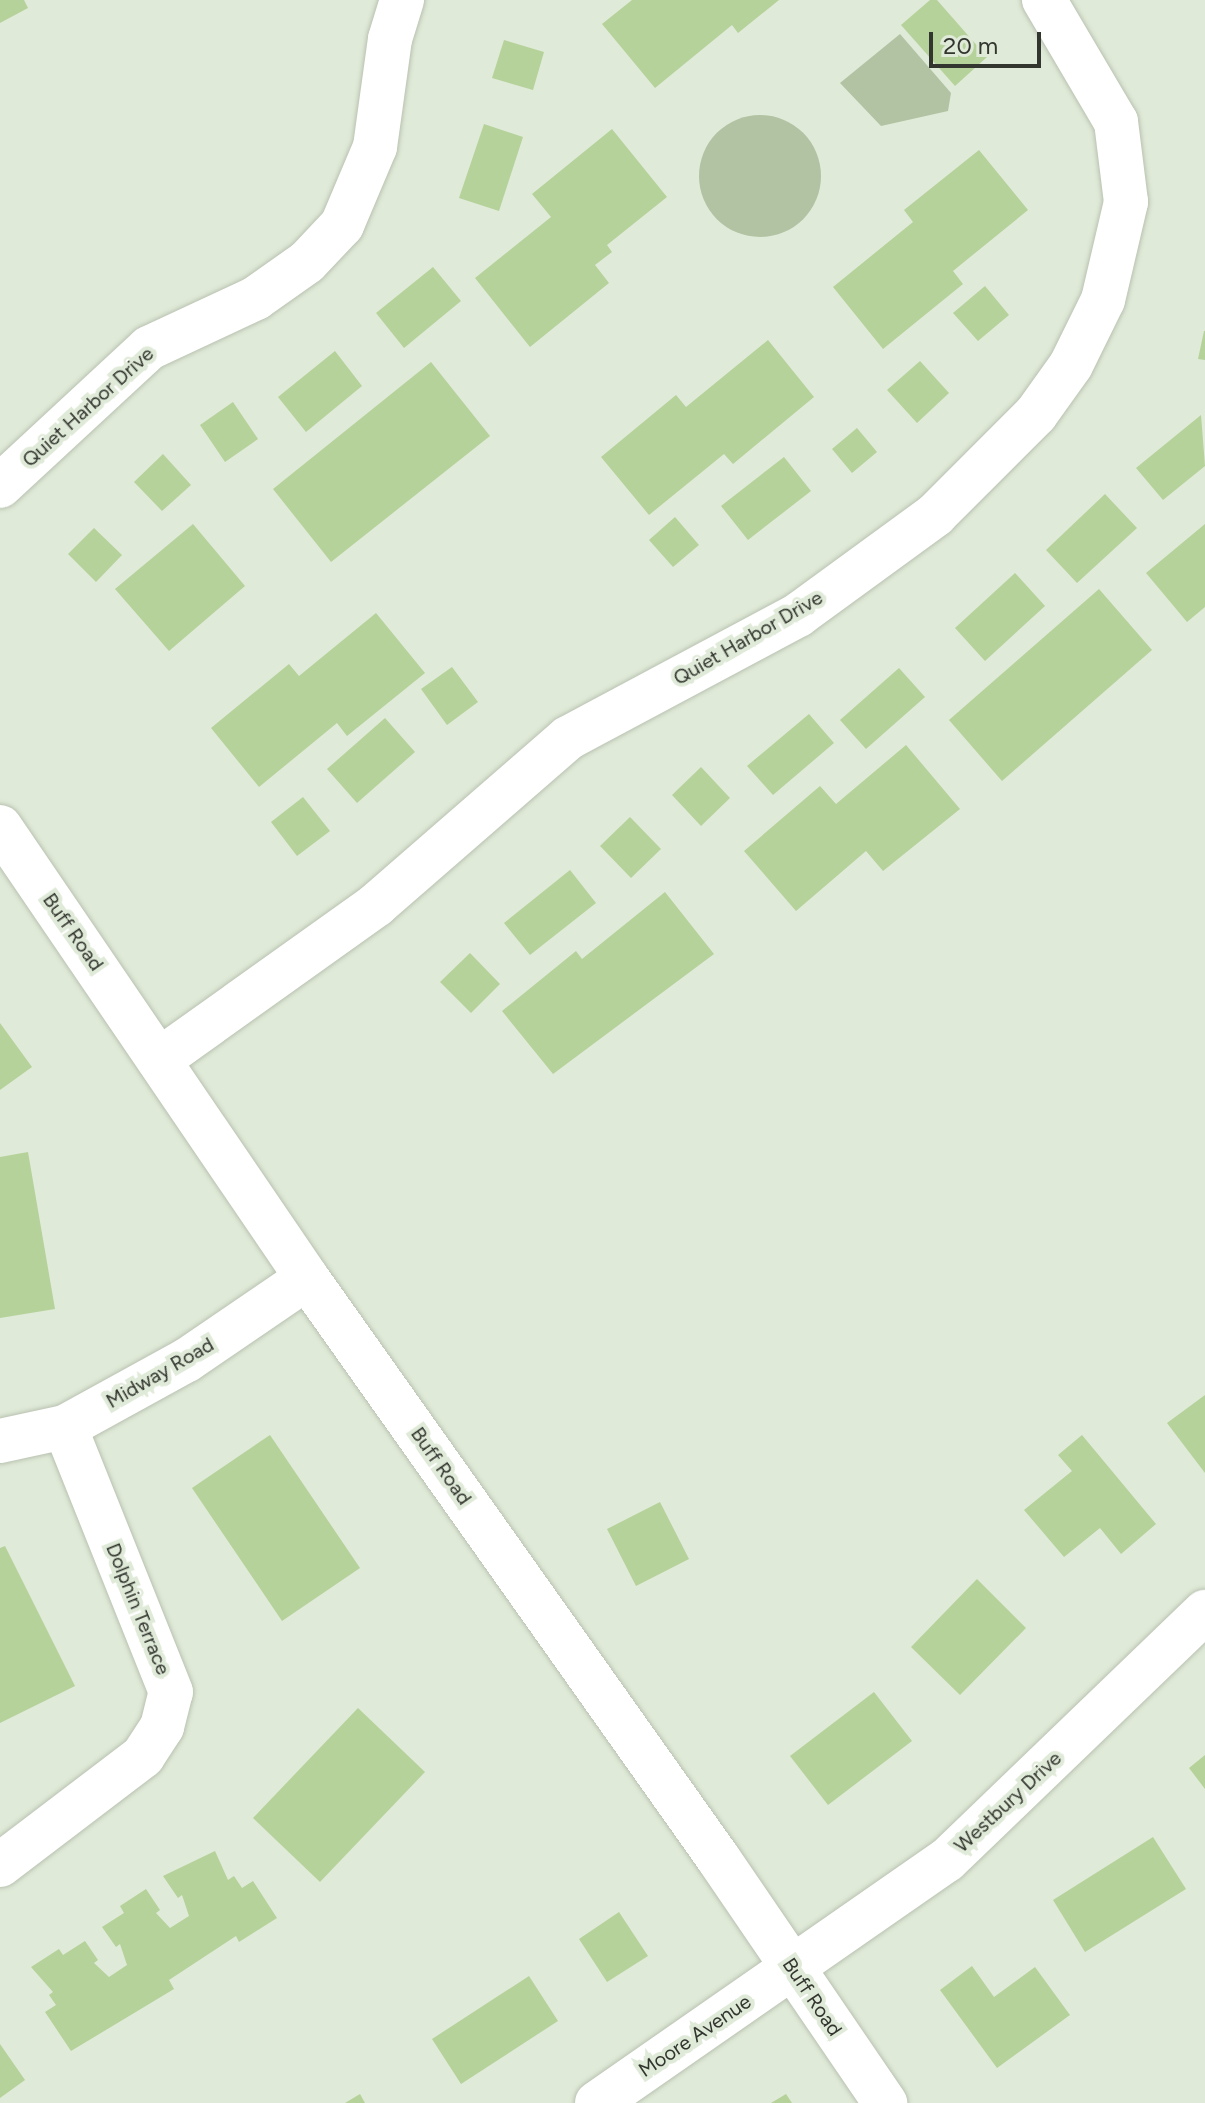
<!DOCTYPE html>
<style>
body{margin:0}
#map{position:relative;width:1205px;height:2103px;overflow:hidden;background:#e0ead8;font-family:Figtree,sans-serif}
div>[style]{position:absolute}
.green>*{inset:0;background:#b1c3a2}
.round{border-radius:50%}
.building>*{inset:0;background:#b4d29a}
.roads{filter:drop-shadow(0 0 2px #b9c2b1) drop-shadow(0 0 2px #b9c2b1)}
.minor>*{height:44px;margin:-22px;padding:0 22px;transform-origin:22px;border-radius:22px;background:#fff}
span{translate:-50% -50%;white-space:nowrap;text-align:center;line-height:1.15;-webkit-text-stroke:8px #e0ead8;paint-order:stroke}
.street-label{font-size:20px;color:#32362f}
.scale{position:absolute;left:929px;top:32px;width:112px;height:36px;box-sizing:border-box;border:4px solid #32362f;border-top:0;padding-left:10px;font-size:24px;line-height:28px;white-space:nowrap;color:#32362f;-webkit-text-stroke:6px #e0ead8;paint-order:stroke}
</style>
<div id="map">
<div class="green">
<div style="clip-path:polygon(900px 34px,951px 93px,948px 111px,881px 126px,840px 83px)"></div>
<div class="round" style="left:699px;top:115px;width:122px;height:122px"></div>
</div>
<div class="building">
<div style="clip-path:polygon(0 0,24px 0,28px 8px,0 23px)"></div>
<div style="clip-path:polygon(632px 0,779px 0,738px 33px,732px 25px,655px 88px,602px 24px)"></div>
<div style="clip-path:polygon(930px 0,937px 0,987px 57px,955px 86px,901px 25px)"></div>
<div style="clip-path:polygon(504px 40px,544px 52px,533px 90px,492px 78px)"></div>
<div style="clip-path:polygon(484px 124px,523px 137px,499px 211px,459px 198px)"></div>
<div style="clip-path:polygon(612px 129px,667px 197px,607px 245px,612px 252px,595px 265px,609px 283px,530px 347px,475px 278px,551px 217px,532px 194px)"></div>
<div style="clip-path:polygon(979px 150px,1028px 210px,953px 271px,963px 284px,883px 349px,833px 287px,913px 222px,904px 210px)"></div>
<div style="clip-path:polygon(433px 267px,461px 301px,404px 348px,376px 313px)"></div>
<div style="clip-path:polygon(985px 286px,1009px 315px,978px 341px,953px 313px)"></div>
<div style="clip-path:polygon(1204px 331px,1205px 331px,1205px 360px,1198px 359px)"></div>
<div style="clip-path:polygon(768px 340px,814px 397px,733px 464px,724px 454px,649px 515px,601px 457px,676px 395px,686px 407px)"></div>
<div style="clip-path:polygon(335px 351px,362px 386px,306px 432px,278px 397px)"></div>
<div style="clip-path:polygon(920px 361px,949px 393px,917px 423px,887px 390px)"></div>
<div style="clip-path:polygon(431px 362px,490px 436px,331px 562px,273px 489px)"></div>
<div style="clip-path:polygon(233px 402px,258px 439px,225px 462px,200px 425px)"></div>
<div style="clip-path:polygon(1201px 415px,1205px 466px,1163px 500px,1136px 468px)"></div>
<div style="clip-path:polygon(857px 428px,877px 452px,852px 473px,832px 449px)"></div>
<div style="clip-path:polygon(163px 454px,191px 485px,162px 511px,134px 482px)"></div>
<div style="clip-path:polygon(784px 457px,811px 491px,748px 540px,721px 506px)"></div>
<div style="clip-path:polygon(1105px 494px,1137px 528px,1077px 583px,1046px 550px)"></div>
<div style="clip-path:polygon(675px 517px,699px 545px,673px 567px,649px 540px)"></div>
<div style="clip-path:polygon(193px 524px,245px 586px,169px 651px,115px 589px)"></div>
<div style="clip-path:polygon(1205px 524px,1205px 607px,1187px 622px,1146px 573px)"></div>
<div style="clip-path:polygon(94px 528px,122px 555px,96px 582px,68px 554px)"></div>
<div style="clip-path:polygon(1015px 573px,1045px 606px,985px 661px,955px 628px)"></div>
<div style="clip-path:polygon(1099px 589px,1152px 650px,1002px 781px,949px 720px)"></div>
<div style="clip-path:polygon(376px 613px,425px 673px,347px 736px,337px 723px,259px 787px,211px 728px,289px 664px,299px 676px)"></div>
<div style="clip-path:polygon(452px 667px,478px 702px,447px 725px,421px 689px)"></div>
<div style="clip-path:polygon(899px 668px,925px 697px,866px 749px,840px 720px)"></div>
<div style="clip-path:polygon(809px 714px,834px 743px,773px 795px,747px 766px)"></div>
<div style="clip-path:polygon(385px 718px,415px 752px,357px 803px,327px 769px)"></div>
<div style="clip-path:polygon(906px 745px,960px 809px,883px 871px,866px 851px,796px 911px,744px 851px,820px 786px,836px 804px)"></div>
<div style="clip-path:polygon(701px 767px,730px 798px,701px 826px,672px 795px)"></div>
<div style="clip-path:polygon(303px 797px,330px 831px,297px 856px,271px 822px)"></div>
<div style="clip-path:polygon(630px 817px,661px 849px,631px 878px,600px 846px)"></div>
<div style="clip-path:polygon(570px 870px,596px 903px,530px 955px,504px 923px)"></div>
<div style="clip-path:polygon(665px 892px,714px 954px,553px 1074px,502px 1011px,576px 951px,582px 959px)"></div>
<div style="clip-path:polygon(470px 953px,500px 984px,471px 1013px,440px 982px)"></div>
<div style="clip-path:polygon(0 1023px,32px 1067px,0 1090px)"></div>
<div style="clip-path:polygon(28px 1152px,55px 1309px,0 1318px,0 1157px)"></div>
<div style="clip-path:polygon(1205px 1395px,1205px 1473px,1167px 1423px)"></div>
<div style="clip-path:polygon(270px 1435px,360px 1568px,282px 1621px,192px 1488px)"></div>
<div style="clip-path:polygon(1082px 1435px,1156px 1524px,1121px 1554px,1100px 1528px,1064px 1557px,1024px 1510px,1072px 1471px,1058px 1455px)"></div>
<div style="clip-path:polygon(660px 1502px,689px 1559px,636px 1586px,607px 1529px)"></div>
<div style="clip-path:polygon(5px 1546px,75px 1686px,0 1723px,0 1548px)"></div>
<div style="clip-path:polygon(977px 1579px,1026px 1628px,960px 1695px,911px 1647px)"></div>
<div style="clip-path:polygon(874px 1692px,912px 1741px,828px 1805px,790px 1756px)"></div>
<div style="clip-path:polygon(358px 1708px,425px 1772px,320px 1882px,253px 1818px)"></div>
<div style="clip-path:polygon(1205px 1755px,1205px 1789px,1189px 1768px)"></div>
<div style="clip-path:polygon(1153px 1837px,1186px 1889px,1085px 1952px,1053px 1900px)"></div>
<div style="clip-path:polygon(215px 1851px,228px 1880px,234px 1876px,242px 1888px,253px 1881px,277px 1918px,239px 1942px,236px 1936px,169px 1980px,174px 1989px,71px 2051px,45px 2012px,56px 2005px,49px 1995px,53px 1992px,31px 1967px,59px 1949px,63px 1955px,85px 1941px,98px 1960px,94px 1963px,109px 1977px,127px 1965px,120px 1944px,116px 1947px,102px 1927px,124px 1913px,120px 1906px,146px 1889px,160px 1910px,156px 1913px,170px 1928px,189px 1916px,182px 1895px,178px 1898px,163px 1876px)"></div>
<div style="clip-path:polygon(619px 1912px,648px 1956px,607px 1982px,579px 1939px)"></div>
<div style="clip-path:polygon(972px 1966px,994px 1997px,1035px 1967px,1070px 2015px,997px 2068px,940px 1990px)"></div>
<div style="clip-path:polygon(529px 1976px,558px 2021px,461px 2084px,432px 2039px)"></div>
<div style="clip-path:polygon(0 2044px,25px 2080px,0 2098px)"></div>
<div style="clip-path:polygon(360px 2094px,365px 2103px,345px 2103px)"></div>
<div style="clip-path:polygon(786px 2094px,792px 2103px,771px 2103px)"></div>
</div>
<div class="roads">
<div class="minor">
<div style="left:0;top:486px;width:203px;rotate:-42.8deg"></div>
<div style="left:149px;top:348px;width:118px;rotate:-25deg"></div>
<div style="left:256px;top:298px;width:62px;rotate:-35.2deg"></div>
<div style="left:307px;top:262px;width:51px;rotate:-46.6deg"></div>
<div style="left:342px;top:225px;width:85px;rotate:-67.1deg"></div>
<div style="left:375px;top:147px;width:109px;rotate:-82.1deg"></div>
<div style="left:390px;top:39px;width:41px;rotate:-72.9deg"></div>
<div style="left:0;top:827px;width:546px;rotate:55.76deg"></div>
<div style="left:307px;top:1278px;width:711px;rotate:54.68deg"></div>
<div style="left:718px;top:1858px;width:297px;rotate:55.7deg"></div>
<div style="left:159px;top:1060px;width:267px;rotate:-35.5deg"></div>
<div style="left:376px;top:905px;width:254px;rotate:-41deg"></div>
<div style="left:568px;top:738px;width:261px;rotate:-28.1deg"></div>
<div style="left:798px;top:615px;width:170px;rotate:-36.1deg"></div>
<div style="left:935px;top:515px;width:143px;rotate:-45deg"></div>
<div style="left:1036px;top:414px;width:60px;rotate:-54.5deg"></div>
<div style="left:1071px;top:365px;width:72px;rotate:-63.8deg"></div>
<div style="left:1103px;top:300px;width:101px;rotate:-76.8deg"></div>
<div style="left:1126px;top:202px;width:81px;rotate:-97.1deg"></div>
<div style="left:1116px;top:122px;width:142px;rotate:-120.5deg"></div>
<div style="left:0;top:1441px;width:66px;rotate:-12.2deg"></div>
<div style="left:65px;top:1427px;width:139px;rotate:-28.8deg"></div>
<div style="left:187px;top:1360px;width:145px;rotate:-34.3deg"></div>
<div style="left:0;top:1865px;width:180px;rotate:-37.3deg"></div>
<div style="left:143px;top:1756px;width:35px;rotate:-57deg"></div>
<div style="left:162px;top:1727px;width:36px;rotate:-76deg"></div>
<div style="left:171px;top:1692px;width:285px;rotate:-111.8deg"></div>
<div style="left:597px;top:2103px;width:426px;rotate:-34.8deg"></div>
<div style="left:947px;top:1860px;width:358px;rotate:-43.9deg"></div>
</div>
</div>
<div class="street-label">
<span style="left:88px;top:407px;rotate:-42deg">Quiet Harbor Drive</span>
<span style="left:748px;top:638px;rotate:-30deg">Quiet Harbor Drive</span>
<span style="left:73px;top:932px;rotate:55deg">Buff Road</span>
<span style="left:160px;top:1373px;rotate:-30deg">Midway Road</span>
<span style="left:441px;top:1466px;rotate:55deg">Buff Road</span>
<span style="left:138px;top:1609px;rotate:68deg">Dolphin Terrace</span>
<span style="left:1008px;top:1802px;rotate:-43deg">Westbury Drive</span>
<span style="left:812px;top:1997px;rotate:56deg">Buff Road</span>
<span style="left:695px;top:2036px;rotate:-34deg">Moore Avenue</span>
</div>
<div class="scale">20 m</div>
</div>
